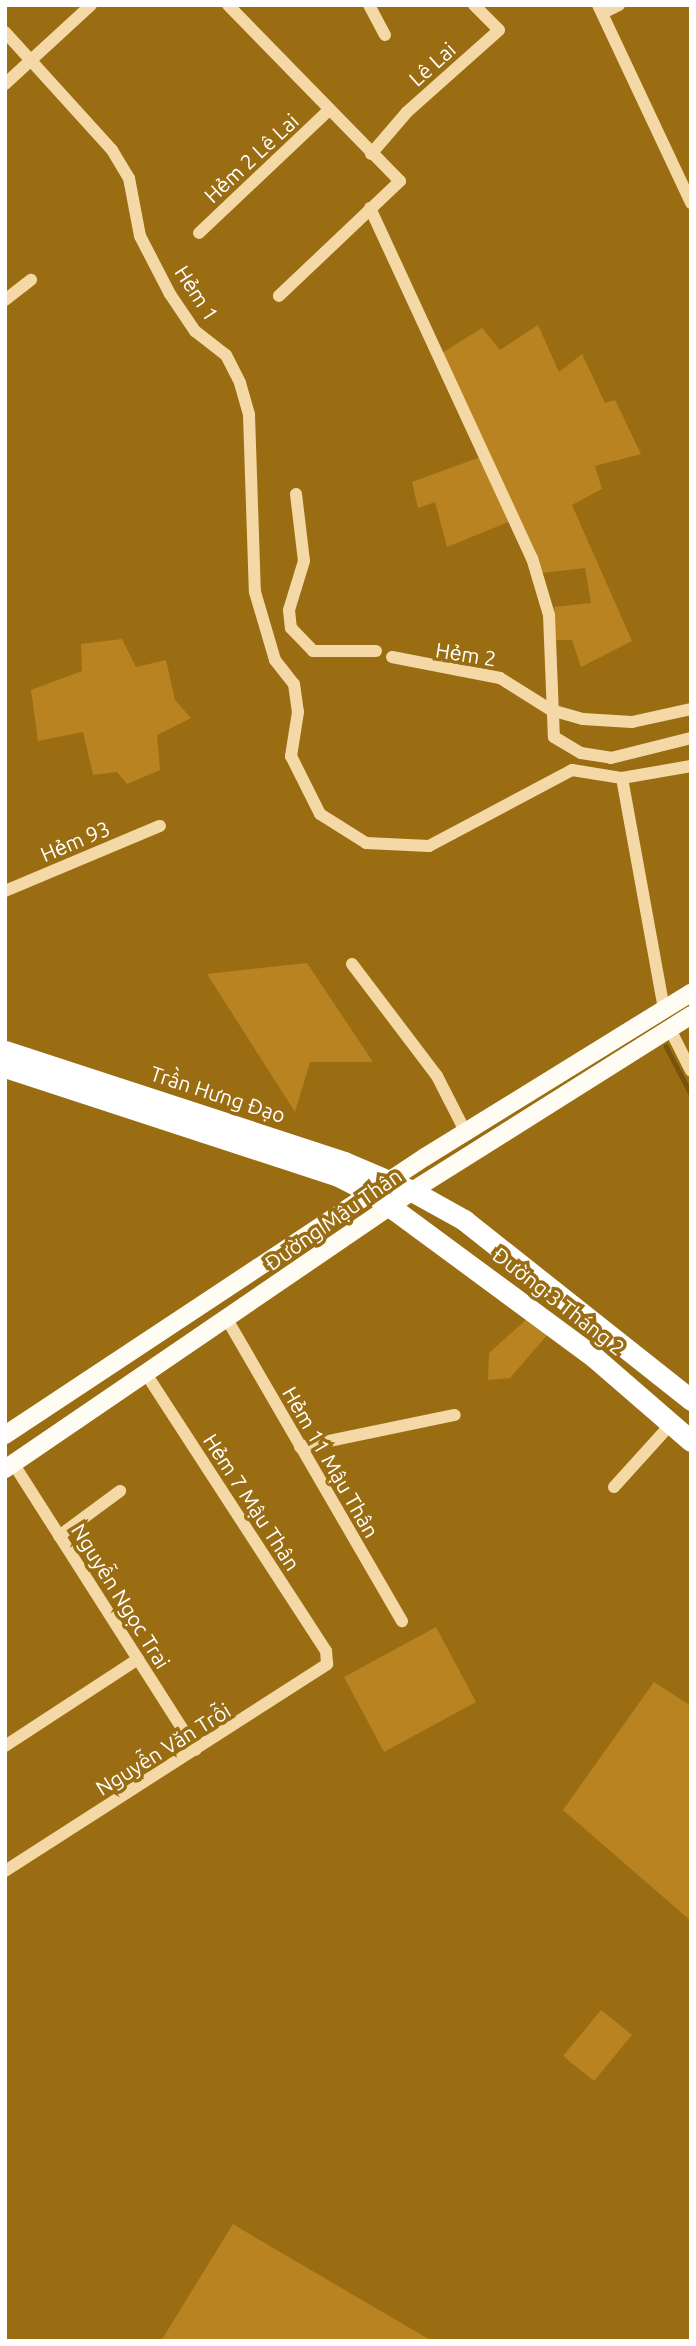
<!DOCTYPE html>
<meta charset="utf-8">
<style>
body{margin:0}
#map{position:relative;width:696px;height:2346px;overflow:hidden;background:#9b6d12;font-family:Ubuntu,sans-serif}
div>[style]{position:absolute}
.green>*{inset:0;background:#b98321}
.stream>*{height:4.5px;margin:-2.25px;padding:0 2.25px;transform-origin:2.25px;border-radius:2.25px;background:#77540b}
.minor>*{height:12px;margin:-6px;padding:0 6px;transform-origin:6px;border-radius:6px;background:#f4d9a7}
.major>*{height:18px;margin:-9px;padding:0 9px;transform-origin:9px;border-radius:9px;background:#fffcf3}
.highway>*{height:21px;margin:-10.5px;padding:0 10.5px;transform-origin:10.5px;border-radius:10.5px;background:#fff}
span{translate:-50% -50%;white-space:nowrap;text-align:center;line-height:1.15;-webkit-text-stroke:7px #9b6d12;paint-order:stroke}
.street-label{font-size:21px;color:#fff}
.frame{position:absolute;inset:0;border:7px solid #fff;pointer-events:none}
</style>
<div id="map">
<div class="green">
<div style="clip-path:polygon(538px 325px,559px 372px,582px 354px,605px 403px,615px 400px,641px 454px,595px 466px,602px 489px,572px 505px,632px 641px,581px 667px,572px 640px,556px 640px,554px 607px,591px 603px,585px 568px,541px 573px,518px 518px,447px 547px,435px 502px,418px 508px,412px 482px,483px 456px,442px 353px,482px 328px,500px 350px)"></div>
<div style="clip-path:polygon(122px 639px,136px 667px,166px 660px,175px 700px,191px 718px,157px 735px,160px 770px,127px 784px,117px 772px,93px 775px,83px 732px,38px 741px,31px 690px,82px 671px,81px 644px)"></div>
<div style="clip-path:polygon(307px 963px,373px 1062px,310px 1062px,295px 1112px,207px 974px)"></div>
<div style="clip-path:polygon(529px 1317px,548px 1334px,510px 1378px,488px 1380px,489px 1353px)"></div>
<div style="clip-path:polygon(436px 1627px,476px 1702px,384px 1752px,344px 1677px)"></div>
<div style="clip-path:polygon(654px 1682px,691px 1706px,691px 1921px,563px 1810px)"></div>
<div style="clip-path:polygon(601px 2010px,632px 2035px,594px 2081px,563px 2056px)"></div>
<div style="clip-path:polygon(233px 2224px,246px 2232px,432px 2341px,161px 2341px)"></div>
</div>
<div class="stream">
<div style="left:666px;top:1046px;width:54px;rotate:62.5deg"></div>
</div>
<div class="minor">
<div style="left:228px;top:5px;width:246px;rotate:45.7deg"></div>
<div style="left:400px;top:181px;width:167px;rotate:136.5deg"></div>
<div style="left:369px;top:5px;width:34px;rotate:62deg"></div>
<div style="left:598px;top:5px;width:219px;rotate:64.8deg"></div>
<div style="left:603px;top:13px;width:18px;rotate:-27deg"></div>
<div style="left:5px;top:32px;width:159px;rotate:47.8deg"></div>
<div style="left:112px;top:150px;width:33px;rotate:59deg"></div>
<div style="left:129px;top:178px;width:59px;rotate:79.3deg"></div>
<div style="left:140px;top:236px;width:65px;rotate:62.7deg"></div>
<div style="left:170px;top:294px;width:45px;rotate:56deg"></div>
<div style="left:195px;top:331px;width:39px;rotate:38deg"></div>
<div style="left:226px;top:355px;width:31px;rotate:63deg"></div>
<div style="left:240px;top:383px;width:33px;rotate:74deg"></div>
<div style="left:249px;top:415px;width:177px;rotate:88.1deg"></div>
<div style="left:255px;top:592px;width:71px;rotate:73.6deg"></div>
<div style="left:275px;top:660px;width:31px;rotate:52deg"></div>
<div style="left:294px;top:684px;width:28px;rotate:82deg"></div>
<div style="left:298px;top:712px;width:45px;rotate:99deg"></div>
<div style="left:291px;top:756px;width:65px;rotate:63.4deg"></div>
<div style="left:320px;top:814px;width:54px;rotate:32.2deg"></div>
<div style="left:366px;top:843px;width:63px;rotate:2.7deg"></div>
<div style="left:429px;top:846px;width:162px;rotate:-28deg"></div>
<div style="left:572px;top:770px;width:51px;rotate:9.1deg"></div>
<div style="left:622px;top:778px;width:70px;rotate:-9.9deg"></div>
<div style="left:5px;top:84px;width:117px;rotate:-42.6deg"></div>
<div style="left:371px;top:154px;width:55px;rotate:-49.4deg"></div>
<div style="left:407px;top:112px;width:123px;rotate:-41.7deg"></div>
<div style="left:499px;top:30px;width:35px;rotate:-135deg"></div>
<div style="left:370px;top:208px;width:386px;rotate:65.2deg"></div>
<div style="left:532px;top:558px;width:59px;rotate:73.4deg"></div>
<div style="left:549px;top:615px;width:122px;rotate:87.7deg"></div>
<div style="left:554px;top:737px;width:31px;rotate:31deg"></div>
<div style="left:581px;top:753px;width:30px;rotate:9deg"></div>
<div style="left:611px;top:758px;width:82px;rotate:-14deg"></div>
<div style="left:199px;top:233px;width:178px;rotate:-43.4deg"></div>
<div style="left:5px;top:300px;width:33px;rotate:-38deg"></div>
<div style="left:296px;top:494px;width:67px;rotate:83.2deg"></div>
<div style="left:304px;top:561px;width:51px;rotate:107deg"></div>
<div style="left:289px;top:610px;width:18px;rotate:84deg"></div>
<div style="left:291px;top:628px;width:32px;rotate:46deg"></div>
<div style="left:313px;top:651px;width:63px"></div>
<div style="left:392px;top:657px;width:110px;rotate:11deg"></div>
<div style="left:500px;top:678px;width:60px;rotate:32.1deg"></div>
<div style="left:551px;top:710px;width:33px;rotate:16deg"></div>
<div style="left:583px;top:719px;width:49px;rotate:3.5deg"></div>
<div style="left:632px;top:722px;width:60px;rotate:-12.4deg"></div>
<div style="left:622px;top:778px;width:234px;rotate:79.7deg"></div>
<div style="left:5px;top:891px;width:168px;rotate:-22.8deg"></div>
<div style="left:352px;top:964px;width:141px;rotate:52.8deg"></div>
<div style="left:437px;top:1076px;width:62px;rotate:63deg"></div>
<div style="left:669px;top:1027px;width:49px;rotate:63.4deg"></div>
<div style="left:228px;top:1321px;width:347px;rotate:59.9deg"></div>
<div style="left:300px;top:1447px;width:158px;rotate:-11.7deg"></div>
<div style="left:13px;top:1463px;width:340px;rotate:57.5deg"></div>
<div style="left:614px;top:1487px;width:84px;rotate:-47.9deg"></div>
<div style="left:59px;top:1536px;width:76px;rotate:-36.4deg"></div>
<div style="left:5px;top:1746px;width:159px;rotate:-33.2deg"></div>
<div style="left:5px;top:1871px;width:383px;rotate:-32.7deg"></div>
<div style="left:327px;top:1664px;width:13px;rotate:-94deg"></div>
<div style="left:326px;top:1651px;width:329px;rotate:-123deg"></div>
</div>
<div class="major">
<div style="left:5px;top:1435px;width:504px;rotate:-33.5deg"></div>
<div style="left:425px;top:1157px;width:312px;rotate:-31.7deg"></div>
<div style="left:5px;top:1469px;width:493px;rotate:-34.3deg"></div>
<div style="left:412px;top:1191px;width:330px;rotate:-32.2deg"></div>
</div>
<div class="highway">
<div style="left:5px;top:1051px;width:357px;rotate:18.1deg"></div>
<div style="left:344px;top:1162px;width:74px;rotate:23.1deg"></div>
<div style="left:412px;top:1191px;width:60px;rotate:29.1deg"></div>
<div style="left:464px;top:1220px;width:290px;rotate:38.4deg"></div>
<div style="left:5px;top:1067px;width:350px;rotate:18.1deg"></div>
<div style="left:338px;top:1176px;width:39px;rotate:27deg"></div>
<div style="left:373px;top:1194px;width:275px;rotate:36.4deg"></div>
<div style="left:594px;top:1357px;width:128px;rotate:40.9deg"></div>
</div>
<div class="street-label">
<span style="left:432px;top:64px;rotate:-42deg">Lê Lai</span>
<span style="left:251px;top:158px;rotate:-43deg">Hẻm 2 Lê Lai</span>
<span style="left:197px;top:293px;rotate:57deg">Hẻm 1</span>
<span style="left:466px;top:654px;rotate:9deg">Hẻm 2</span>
<span style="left:75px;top:841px;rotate:-23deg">Hẻm 93</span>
<span style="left:218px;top:1094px;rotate:18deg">Trần Hưng Đạo</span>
<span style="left:333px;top:1219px;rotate:-35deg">Đường Mậu Thân</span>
<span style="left:559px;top:1301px;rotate:38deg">Đường 3 Tháng 2</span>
<span style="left:331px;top:1462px;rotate:60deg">Hẻm 11 Mậu Thân</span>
<span style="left:252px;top:1502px;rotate:57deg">Hẻm 7 Mậu Thân</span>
<span style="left:121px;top:1596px;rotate:58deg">Nguyễn Ngọc Trai</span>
<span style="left:163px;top:1749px;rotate:-32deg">Nguyễn Văn Trỗi</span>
</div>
<div class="frame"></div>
</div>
